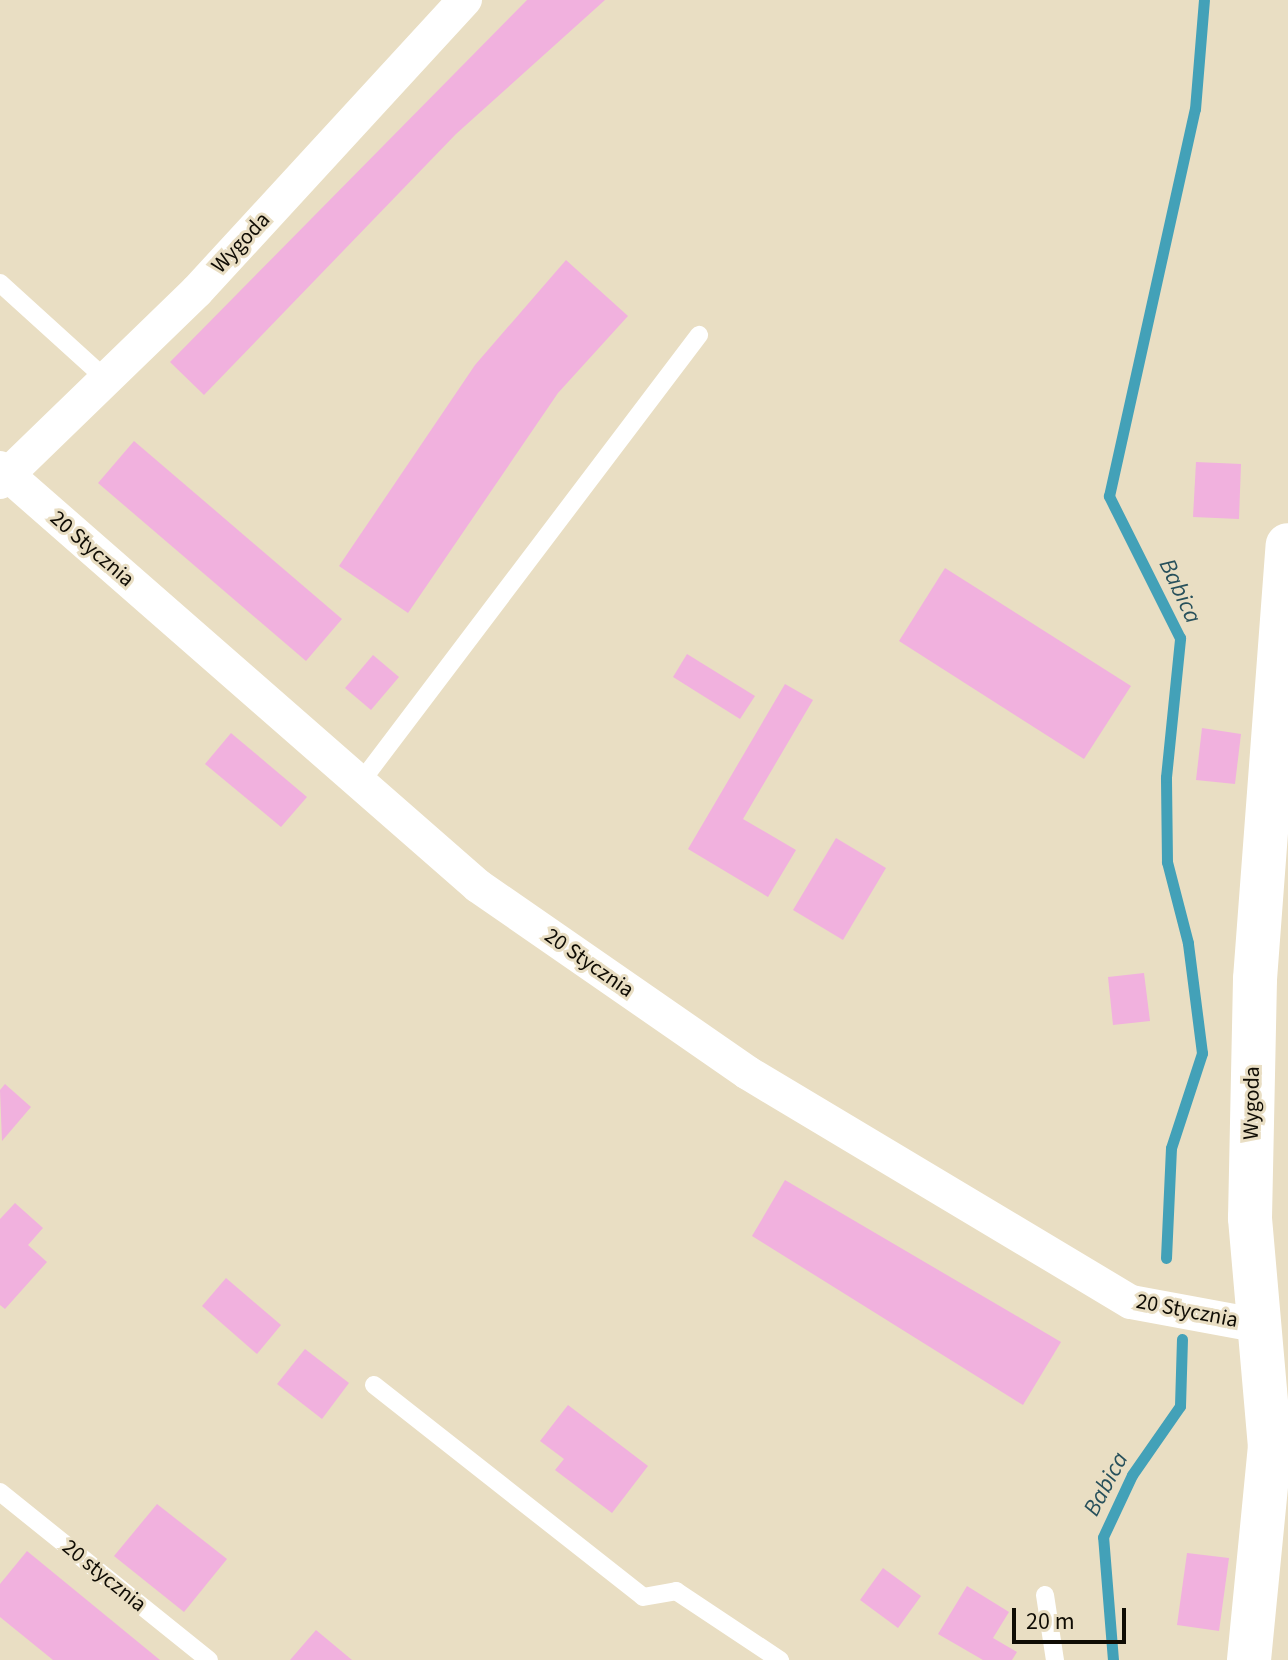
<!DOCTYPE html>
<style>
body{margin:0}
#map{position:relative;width:1288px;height:1660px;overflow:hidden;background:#e9dec3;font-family:"Source Sans 3",sans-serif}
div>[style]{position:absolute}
.stream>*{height:11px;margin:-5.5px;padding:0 5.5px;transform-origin:5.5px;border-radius:5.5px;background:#43a1b8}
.building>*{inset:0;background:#f1b1de}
.lane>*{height:18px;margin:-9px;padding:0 9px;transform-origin:9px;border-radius:9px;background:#fff}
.street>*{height:34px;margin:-17px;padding:0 17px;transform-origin:17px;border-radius:17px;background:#fff}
.secondary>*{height:44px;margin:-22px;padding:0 22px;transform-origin:22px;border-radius:22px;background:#fff}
span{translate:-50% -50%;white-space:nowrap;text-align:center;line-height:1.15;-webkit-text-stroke:6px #e9dec3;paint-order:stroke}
.street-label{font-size:22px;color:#0f0c04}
.water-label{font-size:24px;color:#27505b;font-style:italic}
.scale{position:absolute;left:1012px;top:1608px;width:114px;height:36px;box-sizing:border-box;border:4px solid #0f0c04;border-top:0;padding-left:10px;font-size:24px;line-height:28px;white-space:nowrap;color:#0f0c04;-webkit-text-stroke:6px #e9dec3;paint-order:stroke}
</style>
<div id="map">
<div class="stream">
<div style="left:1166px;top:1258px;width:110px;rotate:-87.4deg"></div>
<div style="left:1171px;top:1148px;width:100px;rotate:-71.9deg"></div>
<div style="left:1202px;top:1053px;width:111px;rotate:-97.3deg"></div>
<div style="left:1188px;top:943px;width:84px;rotate:-104.5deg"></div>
<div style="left:1167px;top:862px;width:85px;rotate:-90.7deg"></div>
<div style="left:1166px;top:777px;width:140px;rotate:-84.2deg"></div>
<div style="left:1180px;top:638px;width:159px;rotate:-116.6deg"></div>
<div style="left:1109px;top:496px;width:396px;rotate:-77.5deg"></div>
<div style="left:1195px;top:109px;width:109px;rotate:-85.3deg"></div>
<div style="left:1113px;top:1660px;width:123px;rotate:-94.6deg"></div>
<div style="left:1103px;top:1537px;width:68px;rotate:-64.9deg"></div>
<div style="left:1132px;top:1475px;width:84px;rotate:-55.2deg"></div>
<div style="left:1180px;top:1406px;width:67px;rotate:-88.3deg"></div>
</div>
<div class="building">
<div style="clip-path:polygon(527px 0,605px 0,456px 134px,204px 395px,170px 362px)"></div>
<div style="clip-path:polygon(566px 260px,628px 316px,558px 393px,408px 613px,339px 566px,475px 365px)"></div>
<div style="clip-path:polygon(134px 441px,342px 619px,306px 661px,98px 483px)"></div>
<div style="clip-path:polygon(1196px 462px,1241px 464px,1239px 519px,1193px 517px)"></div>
<div style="clip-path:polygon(945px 568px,1131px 686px,1084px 759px,899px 641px)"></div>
<div style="clip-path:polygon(687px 654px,755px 696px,740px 719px,673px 677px)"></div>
<div style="clip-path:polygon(373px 655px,399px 677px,371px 710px,345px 688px)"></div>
<div style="clip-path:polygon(785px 684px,813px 700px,743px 819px,796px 850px,768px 897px,688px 849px)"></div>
<div style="clip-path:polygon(1202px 728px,1241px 734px,1235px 784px,1196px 780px)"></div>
<div style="clip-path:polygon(231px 733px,307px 797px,281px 827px,205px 764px)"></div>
<div style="clip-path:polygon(836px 838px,886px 868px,843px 940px,793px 910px)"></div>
<div style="clip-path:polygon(1144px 973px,1150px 1021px,1113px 1025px,1108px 977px)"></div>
<div style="clip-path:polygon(5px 1084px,31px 1107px,2px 1141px,0 1090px)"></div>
<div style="clip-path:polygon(785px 1180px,1061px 1342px,1023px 1405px,752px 1236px)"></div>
<div style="clip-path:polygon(15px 1203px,43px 1228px,28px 1245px,47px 1262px,5px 1309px,0 1305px,0 1219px)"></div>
<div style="clip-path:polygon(226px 1278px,281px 1325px,257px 1354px,202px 1306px)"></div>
<div style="clip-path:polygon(305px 1349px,349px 1383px,322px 1419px,277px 1384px)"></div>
<div style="clip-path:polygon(568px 1405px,648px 1466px,612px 1513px,555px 1470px,564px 1459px,540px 1441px)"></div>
<div style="clip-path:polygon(157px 1504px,227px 1559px,184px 1612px,114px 1556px)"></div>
<div style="clip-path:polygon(27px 1551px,160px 1660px,53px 1660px,0 1617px,0 1584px)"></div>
<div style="clip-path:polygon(1187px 1553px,1229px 1558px,1219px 1631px,1177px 1625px)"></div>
<div style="clip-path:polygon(883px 1568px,921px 1596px,898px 1628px,860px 1600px)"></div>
<div style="clip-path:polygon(967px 1586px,1009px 1612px,993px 1638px,1017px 1652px,1012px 1660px,983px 1660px,938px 1634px)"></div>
<div style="clip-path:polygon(316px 1630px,352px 1660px,290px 1660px)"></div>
</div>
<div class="lane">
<div style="left:0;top:283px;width:143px;rotate:42.2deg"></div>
<div style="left:360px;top:783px;width:562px;rotate:-52.89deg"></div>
<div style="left:374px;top:1385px;width:342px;rotate:38.2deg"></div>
<div style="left:643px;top:1597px;width:34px;rotate:-10deg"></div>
<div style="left:676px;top:1591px;width:125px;rotate:33.6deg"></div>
<div style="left:0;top:1492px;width:268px;rotate:38.8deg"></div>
<div style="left:1045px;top:1595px;width:66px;rotate:81.3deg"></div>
</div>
<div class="street">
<div style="left:0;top:468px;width:635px;rotate:41.17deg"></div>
<div style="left:478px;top:886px;width:328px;rotate:34.7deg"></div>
<div style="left:748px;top:1073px;width:446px;rotate:30.9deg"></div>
<div style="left:1131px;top:1302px;width:132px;rotate:10.5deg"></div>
<div style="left:0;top:482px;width:274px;rotate:-44.1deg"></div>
<div style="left:197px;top:291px;width:396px;rotate:-47.4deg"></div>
</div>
<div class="secondary">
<div style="left:1249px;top:1660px;width:214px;rotate:-84.4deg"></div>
<div style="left:1270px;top:1447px;width:230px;rotate:-95deg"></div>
<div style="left:1250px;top:1218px;width:239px;rotate:-88.8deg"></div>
<div style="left:1255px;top:979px;width:435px;rotate:-85.7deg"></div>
</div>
<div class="street-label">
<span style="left:241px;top:243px;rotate:-47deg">Wygoda</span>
<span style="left:92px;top:549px;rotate:41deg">20 Stycznia</span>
<span style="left:589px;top:963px;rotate:35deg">20 Stycznia</span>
<span style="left:1252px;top:1103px;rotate:-89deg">Wygoda</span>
<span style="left:1187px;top:1311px;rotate:11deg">20 Stycznia</span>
<span style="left:104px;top:1576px;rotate:39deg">20 stycznia</span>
</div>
<div class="water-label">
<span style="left:1180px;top:591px;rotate:65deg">Babica</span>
<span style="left:1106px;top:1484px;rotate:-62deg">Babica</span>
</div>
<div class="scale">20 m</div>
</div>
